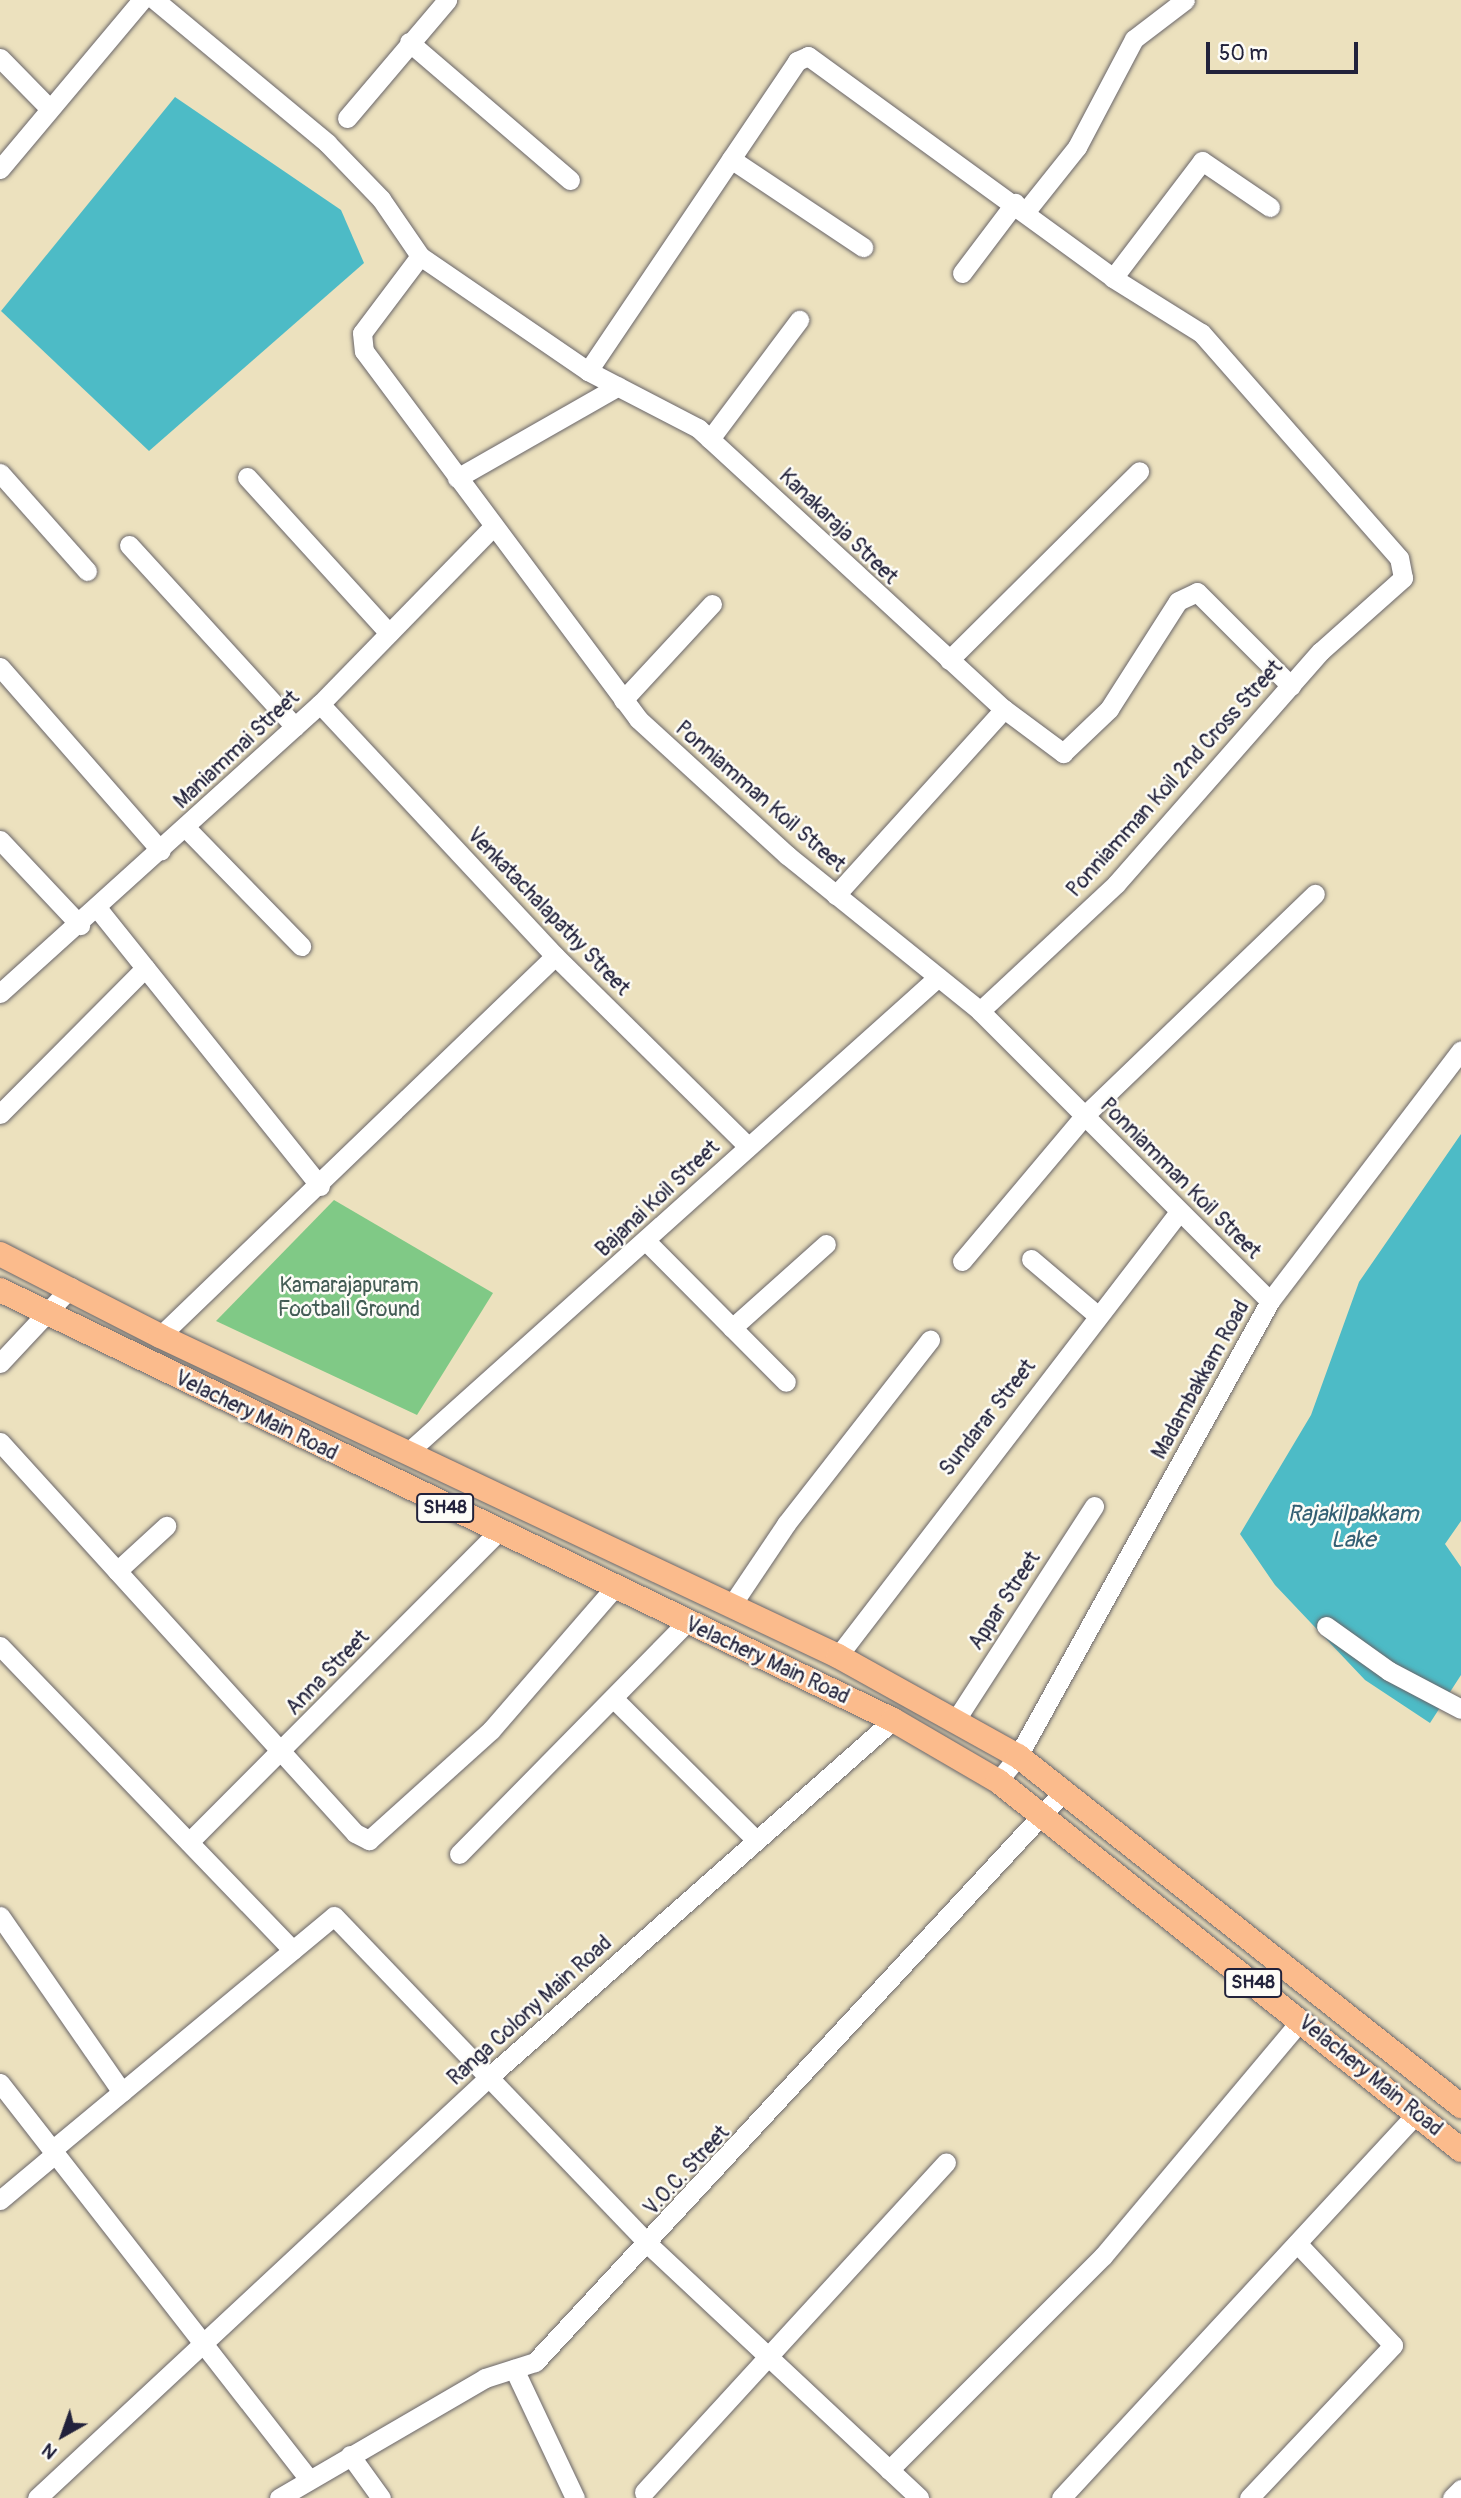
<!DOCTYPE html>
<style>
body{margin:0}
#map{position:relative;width:1461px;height:2498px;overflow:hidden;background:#ece1be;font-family:Pangolin,sans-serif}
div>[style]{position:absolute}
.green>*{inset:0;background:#80c986}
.water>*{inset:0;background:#4dbbc6}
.roads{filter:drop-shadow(0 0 2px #696569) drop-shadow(0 0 2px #696569)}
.minor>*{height:19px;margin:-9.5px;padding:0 9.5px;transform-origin:9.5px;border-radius:9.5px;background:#fff}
.major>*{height:24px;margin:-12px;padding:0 12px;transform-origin:12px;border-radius:12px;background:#fbbb8c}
span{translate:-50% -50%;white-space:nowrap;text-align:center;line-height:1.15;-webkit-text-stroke:5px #fdfcf7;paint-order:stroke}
.shield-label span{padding:2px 5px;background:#fdfcf7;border:2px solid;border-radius:5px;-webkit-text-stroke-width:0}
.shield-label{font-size:19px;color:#22223b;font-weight:700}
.street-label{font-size:21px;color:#22223b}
.park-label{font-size:21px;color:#435c55}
.water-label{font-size:23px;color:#335f73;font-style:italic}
.north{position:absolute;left:28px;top:2400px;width:70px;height:70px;-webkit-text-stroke:5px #fdfcf7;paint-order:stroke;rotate:220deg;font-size:19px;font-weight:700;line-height:28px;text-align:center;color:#22223b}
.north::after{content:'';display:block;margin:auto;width:24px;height:32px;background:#22223b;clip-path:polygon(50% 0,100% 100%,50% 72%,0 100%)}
.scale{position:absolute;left:1206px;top:42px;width:152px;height:32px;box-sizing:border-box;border:4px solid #22223b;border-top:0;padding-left:9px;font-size:21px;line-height:24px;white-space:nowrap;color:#22223b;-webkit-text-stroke:5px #fdfcf7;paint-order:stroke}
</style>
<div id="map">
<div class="green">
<div style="clip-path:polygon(334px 1200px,493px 1293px,417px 1415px,216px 1321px)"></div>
</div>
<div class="water">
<div style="clip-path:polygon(175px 97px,341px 210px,364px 263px,149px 451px,1px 311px)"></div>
<div style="clip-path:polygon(1461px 1134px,1461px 1521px,1445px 1544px,1461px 1567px,1461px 1675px,1430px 1723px,1365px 1680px,1275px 1585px,1240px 1534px,1311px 1415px,1359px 1282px)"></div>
</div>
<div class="roads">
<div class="minor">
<div style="left:155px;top:0;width:224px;rotate:39.7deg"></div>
<div style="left:327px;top:143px;width:78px;rotate:46deg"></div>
<div style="left:381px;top:199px;width:69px;rotate:55.6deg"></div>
<div style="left:409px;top:42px;width:212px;rotate:40.6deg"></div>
<div style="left:0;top:58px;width:71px;rotate:45.6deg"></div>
<div style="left:347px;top:118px;width:155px;rotate:-49.7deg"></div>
<div style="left:731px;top:159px;width:159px;rotate:33.7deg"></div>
<div style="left:0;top:169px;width:221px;rotate:-50deg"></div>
<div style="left:1026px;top:211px;width:82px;rotate:-51.4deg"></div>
<div style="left:1077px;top:147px;width:122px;rotate:-62.2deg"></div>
<div style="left:1134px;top:39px;width:64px;rotate:-37.4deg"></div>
<div style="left:420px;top:256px;width:96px;rotate:127deg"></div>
<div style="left:362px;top:333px;width:18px;rotate:84deg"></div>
<div style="left:364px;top:351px;width:459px;rotate:53.3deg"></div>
<div style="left:638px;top:719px;width:202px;rotate:42.4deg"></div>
<div style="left:787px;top:855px;width:248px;rotate:38.9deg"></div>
<div style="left:980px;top:1011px;width:410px;rotate:45deg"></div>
<div style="left:420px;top:256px;width:204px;rotate:34.4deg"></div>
<div style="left:588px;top:371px;width:124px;rotate:27.4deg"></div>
<div style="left:698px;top:428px;width:415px;rotate:42.6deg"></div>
<div style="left:1004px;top:709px;width:251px;rotate:132.1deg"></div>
<div style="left:962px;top:273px;width:88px;rotate:-52.9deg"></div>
<div style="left:588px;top:371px;width:374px;rotate:-56deg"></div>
<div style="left:797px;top:61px;width:12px;rotate:-24deg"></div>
<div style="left:808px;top:56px;width:377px;rotate:36deg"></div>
<div style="left:1113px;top:278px;width:147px;rotate:-52.7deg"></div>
<div style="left:1202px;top:161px;width:82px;rotate:34.1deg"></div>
<div style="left:710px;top:439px;width:149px;rotate:-53.2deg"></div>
<div style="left:0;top:473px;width:131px;rotate:48.4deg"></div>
<div style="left:247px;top:477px;width:211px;rotate:47.7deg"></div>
<div style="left:457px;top:478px;width:185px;rotate:-29.7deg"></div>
<div style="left:129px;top:545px;width:246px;rotate:47.6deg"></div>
<div style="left:949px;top:660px;width:268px;rotate:-44.8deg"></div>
<div style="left:0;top:667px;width:244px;rotate:48.8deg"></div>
<div style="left:623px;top:700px;width:131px;rotate:-47.2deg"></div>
<div style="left:320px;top:704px;width:345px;rotate:47deg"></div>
<div style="left:555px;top:956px;width:271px;rotate:44.6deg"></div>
<div style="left:1004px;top:709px;width:74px;rotate:36.7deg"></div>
<div style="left:1063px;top:753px;width:64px;rotate:-43.7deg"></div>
<div style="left:1109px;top:709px;width:128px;rotate:-57.4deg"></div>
<div style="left:1178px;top:601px;width:21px;rotate:-25deg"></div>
<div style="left:1197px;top:592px;width:133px;rotate:45deg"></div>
<div style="left:186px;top:828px;width:165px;rotate:45.7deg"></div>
<div style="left:0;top:840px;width:117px;rotate:46.7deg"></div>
<div style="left:98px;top:909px;width:355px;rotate:51.3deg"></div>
<div style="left:0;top:993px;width:431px;rotate:-42.1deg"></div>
<div style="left:320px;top:704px;width:248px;rotate:-45.7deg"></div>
<div style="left:980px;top:1011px;width:186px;rotate:-43deg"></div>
<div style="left:1116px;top:884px;width:310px;rotate:-48.7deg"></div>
<div style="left:1321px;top:651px;width:110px;rotate:-41.7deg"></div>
<div style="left:1403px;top:578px;width:20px;rotate:-101deg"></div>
<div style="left:1399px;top:558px;width:300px;rotate:-131.3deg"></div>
<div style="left:1201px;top:333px;width:104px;rotate:-148deg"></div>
<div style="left:0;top:1114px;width:206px;rotate:-45.2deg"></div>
<div style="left:647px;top:1242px;width:197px;rotate:45.2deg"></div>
<div style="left:1031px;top:1259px;width:87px;rotate:40.3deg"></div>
<div style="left:962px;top:1261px;width:191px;rotate:-49.9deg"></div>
<div style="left:1085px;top:1115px;width:319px;rotate:-43.9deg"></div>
<div style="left:732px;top:1328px;width:126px;rotate:-41.8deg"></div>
<div style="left:160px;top:1336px;width:548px;rotate:-43.89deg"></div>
<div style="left:0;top:1363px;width:104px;rotate:-46.9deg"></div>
<div style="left:0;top:1442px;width:528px;rotate:47.76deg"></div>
<div style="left:355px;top:1833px;width:16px;rotate:27deg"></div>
<div style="left:369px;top:1840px;width:164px;rotate:-42deg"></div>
<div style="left:491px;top:1730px;width:188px;rotate:-49.1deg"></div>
<div style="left:407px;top:1453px;width:713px;rotate:-41.87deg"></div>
<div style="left:117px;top:1571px;width:67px;rotate:-42.6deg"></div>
<div style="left:731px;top:1606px;width:99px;rotate:-56.1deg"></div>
<div style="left:786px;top:1524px;width:234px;rotate:-52deg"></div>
<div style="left:1326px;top:1626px;width:77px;rotate:35.5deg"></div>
<div style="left:1389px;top:1671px;width:81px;rotate:27.8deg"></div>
<div style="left:0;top:1646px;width:422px;rotate:46.1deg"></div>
<div style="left:838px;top:1656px;width:560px;rotate:-52.48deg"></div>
<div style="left:614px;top:1699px;width:200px;rotate:44.8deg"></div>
<div style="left:955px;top:1721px;width:256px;rotate:-57.1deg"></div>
<div style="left:998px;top:1781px;width:32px;rotate:-51deg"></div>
<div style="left:1018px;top:1756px;width:520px;rotate:-61.02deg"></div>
<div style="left:1270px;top:1301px;width:315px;rotate:-52.7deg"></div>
<div style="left:189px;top:1842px;width:436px;rotate:-45.1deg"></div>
<div style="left:459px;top:1854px;width:324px;rotate:-45.5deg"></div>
<div style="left:0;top:1916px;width:214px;rotate:55.3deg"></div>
<div style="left:0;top:2083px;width:501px;rotate:52.05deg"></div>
<div style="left:52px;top:2150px;width:366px;rotate:-39.7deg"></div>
<div style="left:334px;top:1916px;width:455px;rotate:46.2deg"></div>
<div style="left:649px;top:2245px;width:370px;rotate:43.1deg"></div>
<div style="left:0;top:2200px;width:72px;rotate:-39.9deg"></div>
<div style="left:514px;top:2369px;width:143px;rotate:64.7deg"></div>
<div style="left:350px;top:2455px;width:53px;rotate:54.2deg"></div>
<div style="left:889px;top:2470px;width:303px;rotate:-45deg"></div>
<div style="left:1103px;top:2256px;width:308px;rotate:-50deg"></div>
<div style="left:644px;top:2492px;width:447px;rotate:-47.5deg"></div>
<div style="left:37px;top:2498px;width:619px;rotate:-42.97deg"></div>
<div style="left:490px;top:2076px;width:538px;rotate:-41.46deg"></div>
<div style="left:279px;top:2498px;width:238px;rotate:-30.2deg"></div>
<div style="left:485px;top:2378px;width:52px;rotate:-17.7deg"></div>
<div style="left:535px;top:2362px;width:777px;rotate:-47.19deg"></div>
<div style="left:1061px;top:2498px;width:524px;rotate:-47.24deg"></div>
<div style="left:1249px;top:2498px;width:210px;rotate:-46.7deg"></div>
<div style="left:1393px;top:2345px;width:140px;rotate:-133.3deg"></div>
<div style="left:1452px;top:2498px;width:13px;rotate:-45deg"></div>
</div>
<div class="major">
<div style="left:0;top:1254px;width:180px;rotate:27.1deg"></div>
<div style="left:160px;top:1336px;width:750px;rotate:25.27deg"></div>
<div style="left:838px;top:1656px;width:206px;rotate:29.1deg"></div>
<div style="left:1018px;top:1756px;width:565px;rotate:38.31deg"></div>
<div style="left:0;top:1290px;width:991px;rotate:25.71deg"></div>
<div style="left:893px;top:1720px;width:121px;rotate:30.2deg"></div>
<div style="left:998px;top:1781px;width:592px;rotate:38.55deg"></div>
</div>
</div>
<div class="shield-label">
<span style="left:445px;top:1508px">SH48</span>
<span style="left:1253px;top:1983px">SH48</span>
</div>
<div class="street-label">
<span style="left:838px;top:527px;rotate:44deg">Kanakaraja Street</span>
<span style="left:237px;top:750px;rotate:-43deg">Maniammai Street</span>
<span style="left:1175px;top:779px;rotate:-48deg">Ponniamman Koil 2nd Cross Street</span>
<span style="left:760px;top:797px;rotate:41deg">Ponniamman Koil Street</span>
<span style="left:548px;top:912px;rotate:46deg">Venkatachalapathy Street</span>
<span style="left:1180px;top:1179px;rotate:45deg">Ponniamman Koil Street</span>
<span style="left:658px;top:1199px;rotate:-43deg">Bajanai Koil Street</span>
<span style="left:1201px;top:1380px;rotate:-61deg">Madambakkam Road</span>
<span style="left:256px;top:1416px;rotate:26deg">Velachery Main Road</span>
<span style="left:988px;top:1418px;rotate:-52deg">Sundarar Street</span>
<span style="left:1005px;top:1601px;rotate:-57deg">Appar Street</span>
<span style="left:767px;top:1661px;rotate:25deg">Velachery Main Road</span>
<span style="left:328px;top:1673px;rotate:-46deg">Anna Street</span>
<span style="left:530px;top:2011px;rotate:-42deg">Ranga Colony Main Road</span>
<span style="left:1370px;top:2076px;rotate:39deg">Velachery Main Road</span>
<span style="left:687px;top:2171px;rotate:-47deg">V.O.C. Street</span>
</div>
<div class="park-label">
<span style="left:349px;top:1298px">Kamarajapuram<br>Football Ground</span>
</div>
<div class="water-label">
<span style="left:1353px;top:1527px">Rajakilpakkam<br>Lake</span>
</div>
<div class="north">N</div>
<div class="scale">50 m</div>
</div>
